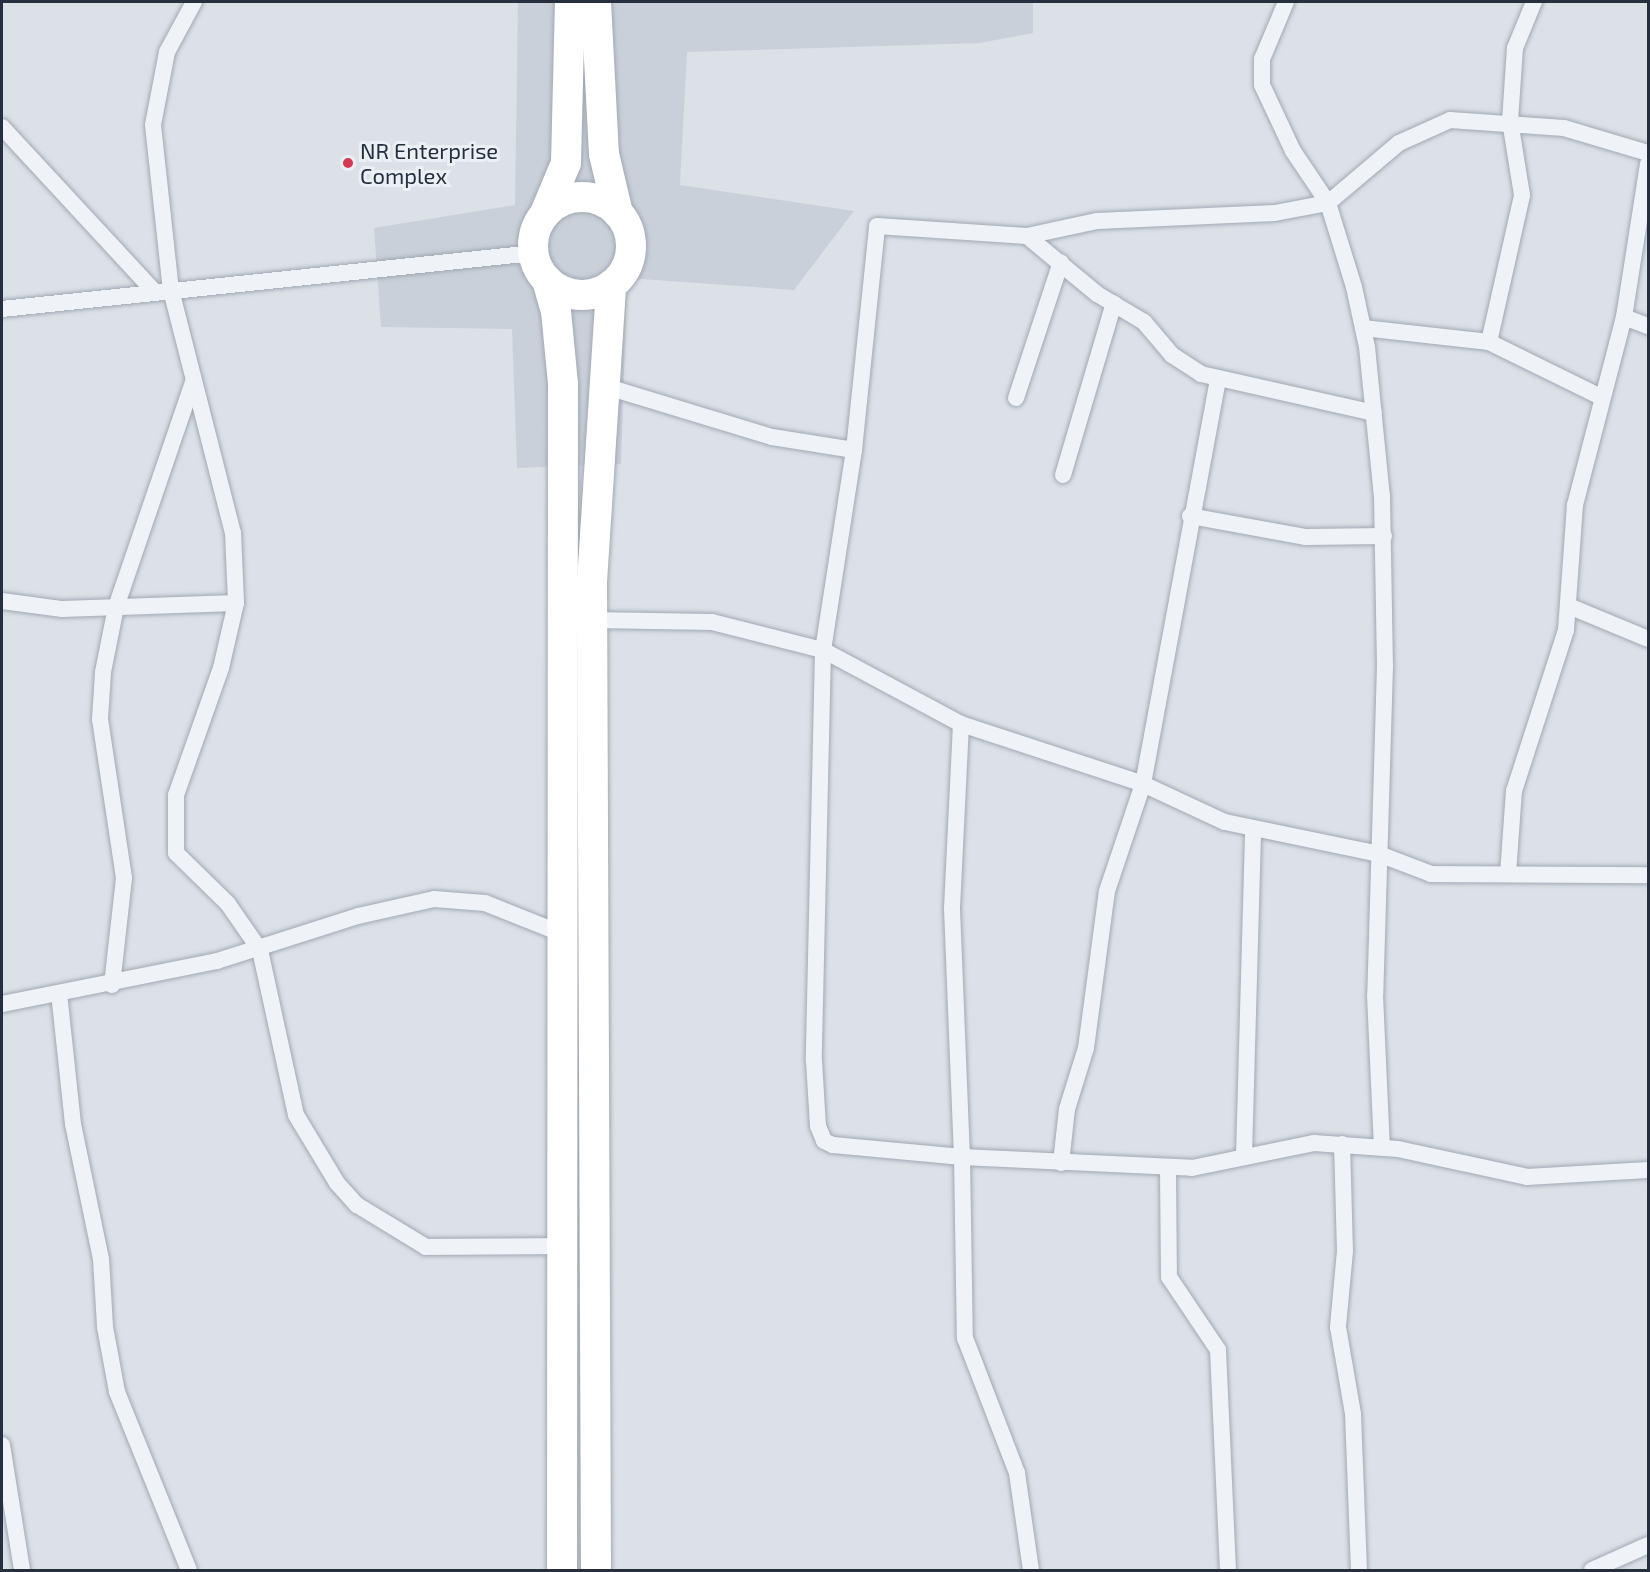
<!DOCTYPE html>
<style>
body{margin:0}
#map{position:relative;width:1650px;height:1572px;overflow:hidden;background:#dce1e8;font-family:"Exo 2",sans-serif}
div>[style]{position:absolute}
.built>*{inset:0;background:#cad0da}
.roads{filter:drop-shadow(0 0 2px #a1a8b2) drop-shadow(0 0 2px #a1a8b2)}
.street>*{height:16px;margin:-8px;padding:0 8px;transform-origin:8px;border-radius:8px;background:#eff2f6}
.highway>*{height:30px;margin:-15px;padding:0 15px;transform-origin:15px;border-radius:15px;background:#fff}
.highway>.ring{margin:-15px;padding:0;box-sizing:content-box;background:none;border:30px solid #fff;border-radius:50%}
.dots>*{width:16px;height:16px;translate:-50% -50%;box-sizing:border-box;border:3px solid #ecf0f5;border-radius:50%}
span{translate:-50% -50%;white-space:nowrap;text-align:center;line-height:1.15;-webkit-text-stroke:6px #ecf0f5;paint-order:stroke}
.poi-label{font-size:22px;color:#252f3f}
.left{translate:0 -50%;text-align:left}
.frame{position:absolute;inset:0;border:3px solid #252f3f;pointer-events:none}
</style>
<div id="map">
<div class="built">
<div style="clip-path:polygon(518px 2px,1033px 2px,1033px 33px,980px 43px,687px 52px,680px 185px,854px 211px,794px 290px,627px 278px,621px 464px,517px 468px,512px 329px,381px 327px,374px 228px,515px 205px)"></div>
</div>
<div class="roads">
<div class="street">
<div style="left:194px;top:2px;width:57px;rotate:118.4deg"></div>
<div style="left:167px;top:52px;width:74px;rotate:100.9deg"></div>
<div style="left:153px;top:125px;width:166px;rotate:83.8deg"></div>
<div style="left:171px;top:290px;width:251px;rotate:75.7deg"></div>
<div style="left:233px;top:533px;width:70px;rotate:87.5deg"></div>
<div style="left:236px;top:603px;width:67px;rotate:103deg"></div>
<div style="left:221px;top:668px;width:135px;rotate:109.5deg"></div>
<div style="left:176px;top:795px;width:58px;rotate:90deg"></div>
<div style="left:176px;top:853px;width:73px;rotate:44.4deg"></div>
<div style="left:228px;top:904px;width:56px;rotate:55.2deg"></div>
<div style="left:260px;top:950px;width:169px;rotate:77.7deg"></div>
<div style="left:296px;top:1115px;width:79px;rotate:58.9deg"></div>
<div style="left:337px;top:1183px;width:30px;rotate:48deg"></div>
<div style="left:357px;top:1205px;width:81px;rotate:31.3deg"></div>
<div style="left:426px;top:1247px;width:139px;rotate:-0.4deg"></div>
<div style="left:1286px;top:2px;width:62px;rotate:112.8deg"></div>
<div style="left:1262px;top:59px;width:26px;rotate:90deg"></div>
<div style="left:1262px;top:85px;width:73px;rotate:64.8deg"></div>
<div style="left:1293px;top:151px;width:63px;rotate:56.1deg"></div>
<div style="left:1328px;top:203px;width:88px;rotate:72.8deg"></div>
<div style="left:1354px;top:287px;width:61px;rotate:77.8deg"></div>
<div style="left:1367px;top:347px;width:150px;rotate:84.3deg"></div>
<div style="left:1382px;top:496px;width:170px;rotate:89deg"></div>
<div style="left:1385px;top:666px;width:329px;rotate:91.7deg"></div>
<div style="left:1375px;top:995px;width:152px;rotate:87.4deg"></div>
<div style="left:2px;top:127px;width:225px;rotate:47.2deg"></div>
<div style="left:1027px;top:236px;width:91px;rotate:39.6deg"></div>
<div style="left:1097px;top:294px;width:55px;rotate:30.8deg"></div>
<div style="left:1144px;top:322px;width:43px;rotate:49.7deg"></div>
<div style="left:1172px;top:355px;width:35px;rotate:33deg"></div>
<div style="left:1201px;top:374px;width:177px;rotate:12.7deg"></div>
<div style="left:2px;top:309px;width:535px;rotate:-6.01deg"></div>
<div style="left:1624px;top:317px;width:26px;rotate:21deg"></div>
<div style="left:1363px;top:328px;width:127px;rotate:6.3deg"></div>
<div style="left:1489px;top:342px;width:125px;rotate:26.2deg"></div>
<div style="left:1489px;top:342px;width:151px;rotate:-77.3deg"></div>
<div style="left:1522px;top:195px;width:75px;rotate:-99.2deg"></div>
<div style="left:1510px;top:121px;width:73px;rotate:-86.1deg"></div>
<div style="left:1515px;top:48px;width:50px;rotate:-67.6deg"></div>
<div style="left:601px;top:385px;width:179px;rotate:16.9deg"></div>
<div style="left:772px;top:437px;width:83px;rotate:9deg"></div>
<div style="left:854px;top:450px;width:225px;rotate:-84.1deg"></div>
<div style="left:877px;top:226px;width:150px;rotate:3.8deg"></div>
<div style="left:1027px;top:236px;width:72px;rotate:-12.1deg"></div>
<div style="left:1097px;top:221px;width:178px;rotate:-2.6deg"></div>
<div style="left:1275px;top:213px;width:54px;rotate:-10.7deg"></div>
<div style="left:1328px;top:203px;width:93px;rotate:-40.2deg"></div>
<div style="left:1399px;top:143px;width:56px;rotate:-24.3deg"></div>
<div style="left:1450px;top:120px;width:114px;rotate:4deg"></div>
<div style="left:1564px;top:128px;width:88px;rotate:16.6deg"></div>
<div style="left:1016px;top:398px;width:143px;rotate:-71.7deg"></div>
<div style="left:854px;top:450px;width:202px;rotate:98.8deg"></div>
<div style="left:823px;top:650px;width:411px;rotate:91.3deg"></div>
<div style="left:814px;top:1061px;width:65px;rotate:86.5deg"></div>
<div style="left:818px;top:1126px;width:16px;rotate:68deg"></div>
<div style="left:824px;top:1141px;width:10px;rotate:24deg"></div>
<div style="left:833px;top:1145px;width:130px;rotate:5.3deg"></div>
<div style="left:962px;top:1157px;width:181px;rotate:89.1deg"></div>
<div style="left:965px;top:1338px;width:145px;rotate:68.9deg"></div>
<div style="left:1017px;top:1473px;width:98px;rotate:81.8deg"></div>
<div style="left:1063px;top:475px;width:179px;rotate:-73.5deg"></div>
<div style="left:1190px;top:516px;width:118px;rotate:10.3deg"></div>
<div style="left:1306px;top:537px;width:78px;rotate:-0.7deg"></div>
<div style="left:2px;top:601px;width:61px;rotate:7.6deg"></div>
<div style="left:62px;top:609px;width:174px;rotate:-2deg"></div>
<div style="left:1571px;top:607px;width:83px;rotate:22.6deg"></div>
<div style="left:592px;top:620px;width:120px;rotate:1deg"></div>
<div style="left:712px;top:622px;width:114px;rotate:14.2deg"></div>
<div style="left:823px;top:650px;width:157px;rotate:28.2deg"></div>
<div style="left:961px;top:724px;width:192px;rotate:18.2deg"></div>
<div style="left:1143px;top:784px;width:90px;rotate:24.9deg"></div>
<div style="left:1225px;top:822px;width:157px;rotate:11.7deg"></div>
<div style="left:1379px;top:854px;width:56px;rotate:21deg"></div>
<div style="left:1431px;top:874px;width:217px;rotate:0.3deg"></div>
<div style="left:961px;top:724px;width:185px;rotate:92.8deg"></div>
<div style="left:952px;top:909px;width:248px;rotate:87.7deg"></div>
<div style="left:962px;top:1157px;width:230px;rotate:2.7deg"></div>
<div style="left:1192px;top:1168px;width:125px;rotate:-11.6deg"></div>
<div style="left:1314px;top:1143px;width:84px;rotate:4.1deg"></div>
<div style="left:1398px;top:1149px;width:132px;rotate:12.2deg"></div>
<div style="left:1527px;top:1177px;width:121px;rotate:-3.3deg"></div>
<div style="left:1508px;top:874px;width:83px;rotate:-85.9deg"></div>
<div style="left:1514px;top:791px;width:169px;rotate:-72.1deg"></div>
<div style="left:1566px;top:630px;width:125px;rotate:-85.9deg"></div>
<div style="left:1575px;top:505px;width:194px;rotate:-75.4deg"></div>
<div style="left:1624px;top:317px;width:155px;rotate:-81.1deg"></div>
<div style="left:112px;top:985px;width:108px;rotate:-83.6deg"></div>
<div style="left:124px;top:878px;width:161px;rotate:-98.6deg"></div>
<div style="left:100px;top:719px;width:47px;rotate:-86.3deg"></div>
<div style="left:103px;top:672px;width:66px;rotate:-78.7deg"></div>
<div style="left:116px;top:607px;width:238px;rotate:-71.1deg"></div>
<div style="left:59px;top:993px;width:132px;rotate:83.9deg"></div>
<div style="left:73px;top:1124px;width:138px;rotate:78.3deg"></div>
<div style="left:101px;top:1259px;width:68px;rotate:86.6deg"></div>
<div style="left:105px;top:1327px;width:66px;rotate:79.5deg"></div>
<div style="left:117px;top:1392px;width:192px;rotate:68deg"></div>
<div style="left:2px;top:1004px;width:219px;rotate:-11.3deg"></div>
<div style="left:217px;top:961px;width:148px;rotate:-17.7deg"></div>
<div style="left:358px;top:916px;width:78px;rotate:-12.6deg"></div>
<div style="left:434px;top:899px;width:51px;rotate:4.5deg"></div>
<div style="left:485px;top:903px;width:86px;rotate:21.8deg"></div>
<div style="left:1342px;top:1144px;width:107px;rotate:88.4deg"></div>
<div style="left:1345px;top:1251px;width:76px;rotate:95.3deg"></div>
<div style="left:1338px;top:1327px;width:88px;rotate:80.2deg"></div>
<div style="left:1353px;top:1414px;width:156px;rotate:87.8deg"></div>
<div style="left:1244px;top:1156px;width:325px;rotate:-88.4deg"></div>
<div style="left:1061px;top:1163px;width:54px;rotate:-83.7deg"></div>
<div style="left:1067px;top:1109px;width:64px;rotate:-72.7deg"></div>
<div style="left:1086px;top:1048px;width:158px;rotate:-82.4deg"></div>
<div style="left:1107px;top:891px;width:113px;rotate:-71.4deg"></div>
<div style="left:1143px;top:784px;width:411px;rotate:-79.5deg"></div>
<div style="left:1168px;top:1169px;width:108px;rotate:89.5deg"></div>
<div style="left:1169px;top:1277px;width:88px;rotate:56.1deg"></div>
<div style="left:1218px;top:1350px;width:220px;rotate:87.4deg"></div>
<div style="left:2px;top:1445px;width:127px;rotate:80.9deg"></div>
<div style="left:1592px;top:1570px;width:61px;rotate:-24.1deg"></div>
</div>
<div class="highway">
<div style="left:596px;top:2px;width:152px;rotate:87deg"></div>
<div style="left:604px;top:154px;width:61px;rotate:76.7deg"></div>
<div class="ring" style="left:533px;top:197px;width:68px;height:68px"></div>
<div style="left:545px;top:213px;width:54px;rotate:-67.2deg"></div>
<div style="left:566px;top:163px;width:161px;rotate:-88.6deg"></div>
<div style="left:547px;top:280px;width:32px;rotate:74deg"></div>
<div style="left:556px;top:311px;width:73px;rotate:84.5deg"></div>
<div style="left:563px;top:384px;width:1186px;rotate:90.05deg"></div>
<div style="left:596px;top:1570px;width:988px;rotate:-90.23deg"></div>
<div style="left:592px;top:582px;width:298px;rotate:-86.3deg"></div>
</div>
</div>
<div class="dots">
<div style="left:348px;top:163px;background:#d73751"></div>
</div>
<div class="poi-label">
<span class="left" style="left:360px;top:163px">NR Enterprise<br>Complex</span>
</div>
<div class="frame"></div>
</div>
